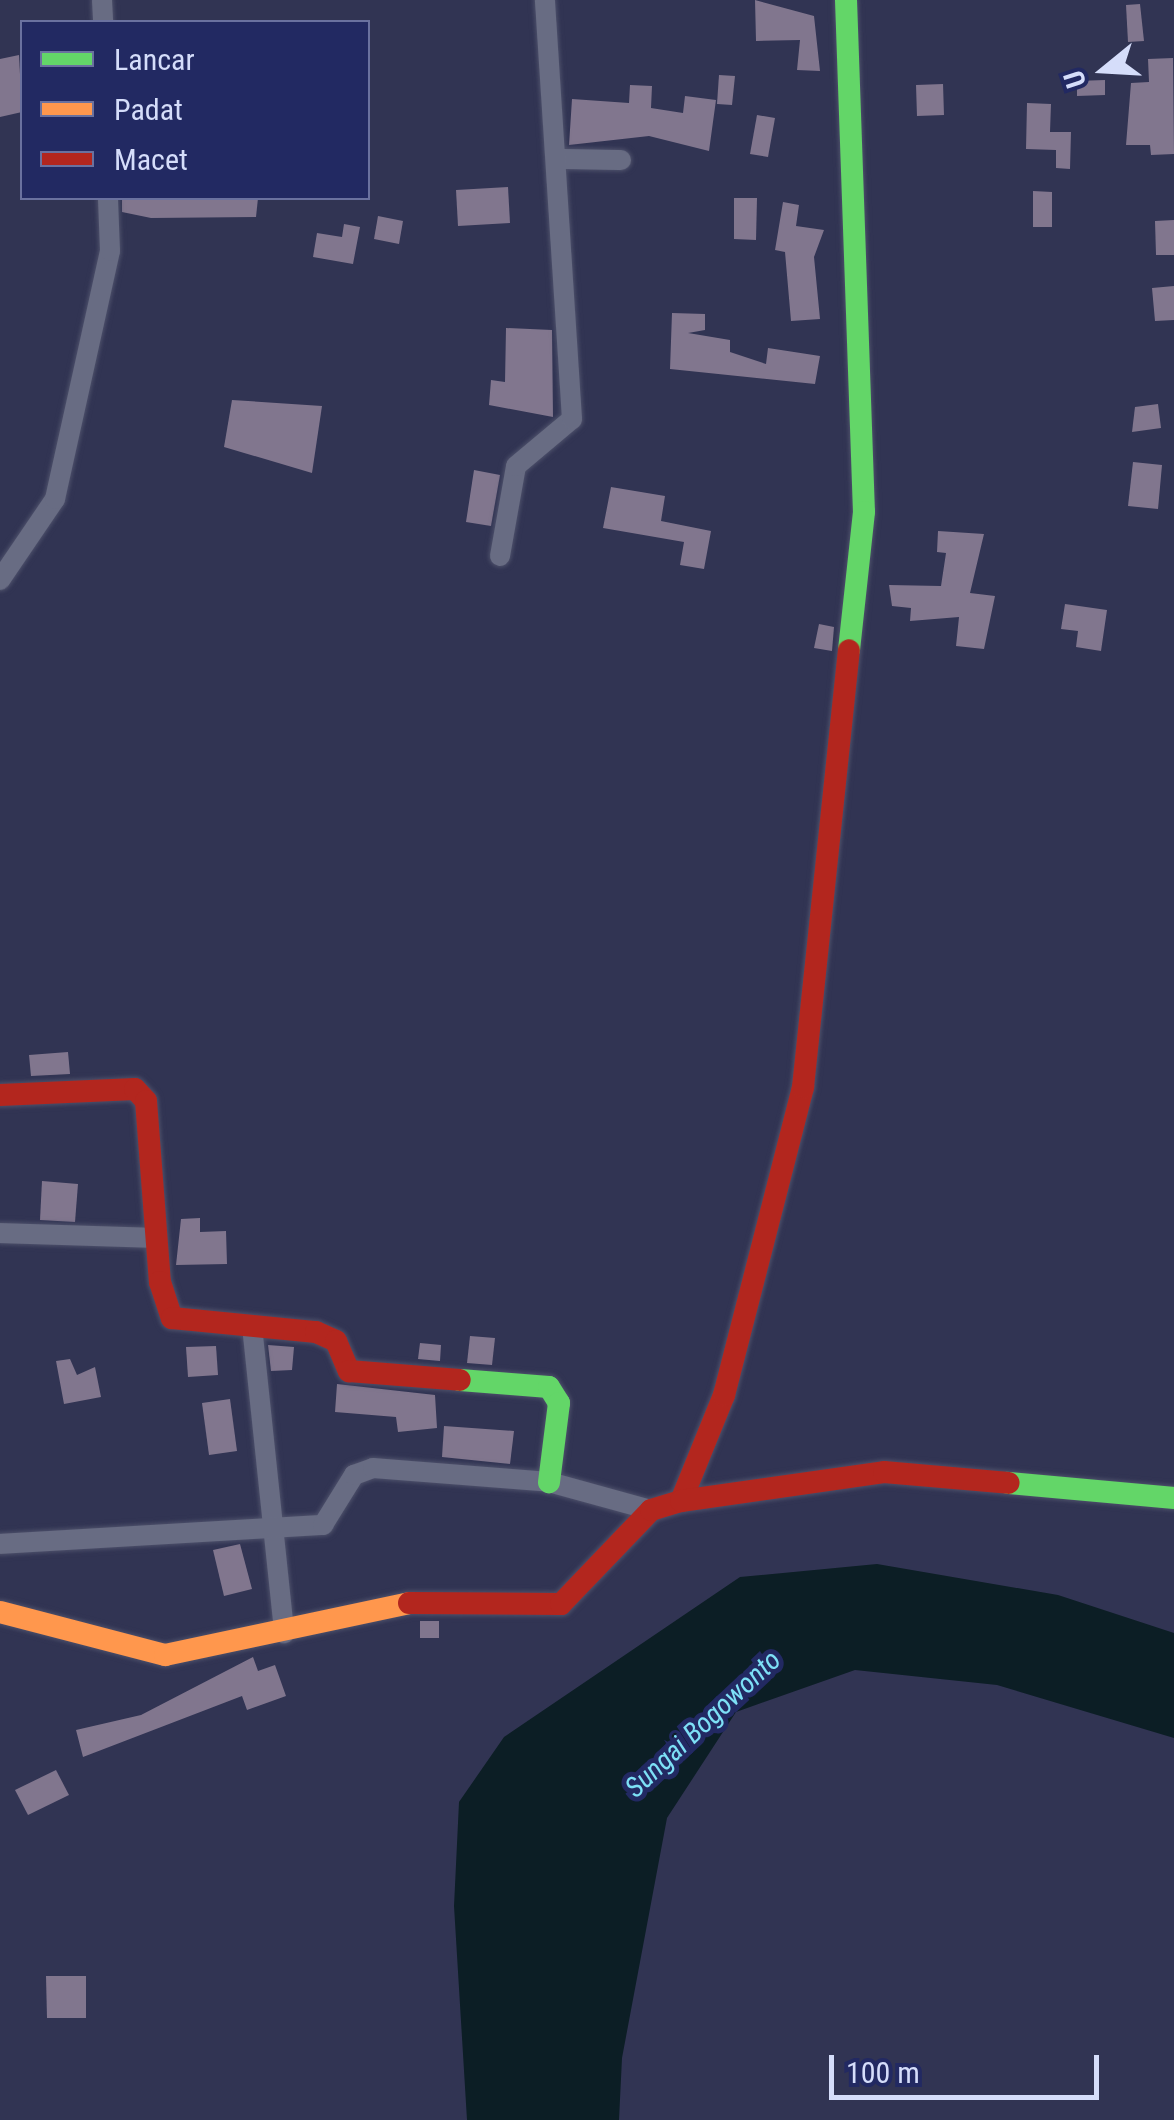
<!DOCTYPE html>
<style>
body{margin:0}
#map{position:relative;width:1174px;height:2120px;overflow:hidden;background:#313453;font-family:"Roboto Condensed",sans-serif}
div>[style]{position:absolute}
.water>*{inset:0;background:#0c1e25}
.building>*{inset:0;background:#81768e}
.roads{filter:drop-shadow(0 0 2px #4d506a) drop-shadow(0 0 2px #4d506a)}
.street>*{height:20px;margin:-10px;padding:0 10px;transform-origin:10px;border-radius:10px;background:#686c83}
.fast>*{height:22px;margin:-11px;padding:0 11px;transform-origin:11px;border-radius:11px;background:#63d668}
.slow>*{height:22px;margin:-11px;padding:0 11px;transform-origin:11px;border-radius:11px;background:#ff974d}
.jam>*{height:22px;margin:-11px;padding:0 11px;transform-origin:11px;border-radius:11px;background:#b3261e}
span{translate:-50% -50%;white-space:nowrap;text-align:center;line-height:1.15;-webkit-text-stroke:10px #222962;paint-order:stroke}
.water-label{font-size:28px;color:#7de0f6;font-style:italic}
.legend{position:absolute;left:20px;top:20px;width:350px;height:180px;box-sizing:border-box;background:#222962;border:2px solid #6a719f;margin:0;padding:12px 18px;list-style:none;font-size:30px;color:#d5ddfa}
.legend li{display:flex;align-items:center;gap:20px;height:50px}
.legend b{width:50px;border:2px solid #6a719f}
.north{position:absolute;left:1054px;top:20px;width:100px;height:100px;-webkit-text-stroke:8px #222962;paint-order:stroke;rotate:252deg;font-size:28px;font-weight:700;line-height:40px;text-align:center;color:#d5ddfa}
.north::after{content:'';display:block;margin:auto;width:35px;height:45px;background:#d5ddfa;clip-path:polygon(50% 0,100% 100%,50% 72%,0 100%)}
.scale{position:absolute;left:829px;top:2055px;width:270px;height:45px;box-sizing:border-box;border:5px solid #d5ddfa;border-top:0;padding-left:12px;font-size:30px;line-height:35px;white-space:nowrap;color:#d5ddfa;-webkit-text-stroke:8px #222962;paint-order:stroke}
</style>
<div id="map">
<div class="water">
<div style="clip-path:polygon(877px 1564px,1058px 1595px,1174px 1633px,1174px 1738px,997px 1685px,855px 1670px,736px 1712px,667px 1818px,622px 2058px,619px 2120px,467px 2120px,454px 1906px,459px 1802px,504px 1737px,740px 1577px)"></div>
</div>
<div class="building">
<div style="clip-path:polygon(755px 0,814px 16px,820px 71px,797px 70px,800px 40px,756px 41px)"></div>
<div style="clip-path:polygon(1140px 4px,1144px 41px,1128px 42px,1126px 5px)"></div>
<div style="clip-path:polygon(19px 55px,22px 112px,0 117px,0 59px)"></div>
<div style="clip-path:polygon(1173px 58px,1174px 154px,1151px 155px,1150px 145px,1126px 145px,1131px 83px,1149px 82px,1148px 59px)"></div>
<div style="clip-path:polygon(719px 75px,735px 76px,732px 105px,717px 104px)"></div>
<div style="clip-path:polygon(1105px 80px,1105px 95px,1077px 96px,1077px 81px)"></div>
<div style="clip-path:polygon(943px 84px,944px 115px,917px 116px,916px 85px)"></div>
<div style="clip-path:polygon(630px 85px,652px 86px,651px 108px,683px 113px,685px 96px,716px 100px,709px 151px,649px 136px,569px 145px,572px 99px,629px 103px)"></div>
<div style="clip-path:polygon(1027px 103px,1051px 104px,1050px 132px,1071px 132px,1070px 169px,1056px 168px,1056px 150px,1026px 149px)"></div>
<div style="clip-path:polygon(757px 115px,775px 118px,768px 157px,750px 154px)"></div>
<div style="clip-path:polygon(508px 187px,510px 223px,458px 226px,456px 190px)"></div>
<div style="clip-path:polygon(1033px 191px,1052px 192px,1052px 227px,1033px 227px)"></div>
<div style="clip-path:polygon(122px 198px,258px 198px,256px 217px,151px 218px,122px 212px)"></div>
<div style="clip-path:polygon(734px 198px,757px 198px,756px 240px,734px 239px)"></div>
<div style="clip-path:polygon(783px 202px,799px 205px,796px 226px,824px 230px,814px 257px,820px 319px,791px 321px,785px 252px,775px 250px)"></div>
<div style="clip-path:polygon(378px 216px,403px 221px,399px 244px,374px 239px)"></div>
<div style="clip-path:polygon(1174px 220px,1174px 255px,1156px 255px,1155px 221px)"></div>
<div style="clip-path:polygon(344px 224px,360px 227px,353px 264px,313px 257px,317px 233px,342px 237px)"></div>
<div style="clip-path:polygon(1174px 286px,1174px 320px,1155px 321px,1152px 288px)"></div>
<div style="clip-path:polygon(672px 313px,705px 314px,705px 330px,688px 333px,730px 340px,730px 352px,766px 364px,768px 348px,820px 356px,815px 384px,670px 369px)"></div>
<div style="clip-path:polygon(506px 328px,552px 330px,553px 417px,489px 405px,491px 380px,505px 382px)"></div>
<div style="clip-path:polygon(232px 400px,322px 406px,312px 473px,224px 447px)"></div>
<div style="clip-path:polygon(1158px 404px,1161px 428px,1132px 432px,1135px 407px)"></div>
<div style="clip-path:polygon(1133px 462px,1162px 465px,1158px 509px,1128px 506px)"></div>
<div style="clip-path:polygon(474px 470px,500px 475px,491px 526px,466px 522px)"></div>
<div style="clip-path:polygon(611px 487px,665px 496px,661px 521px,711px 531px,704px 569px,680px 565px,684px 542px,603px 528px)"></div>
<div style="clip-path:polygon(938px 531px,984px 534px,970px 593px,995px 596px,984px 649px,956px 646px,959px 617px,910px 621px,911px 608px,892px 606px,889px 585px,941px 586px,946px 553px,937px 552px)"></div>
<div style="clip-path:polygon(1065px 604px,1107px 610px,1101px 651px,1076px 647px,1078px 631px,1061px 629px)"></div>
<div style="clip-path:polygon(819px 624px,834px 627px,832px 651px,814px 648px)"></div>
<div style="clip-path:polygon(68px 1052px,70px 1074px,31px 1076px,29px 1055px)"></div>
<div style="clip-path:polygon(42px 1181px,78px 1184px,75px 1222px,40px 1220px)"></div>
<div style="clip-path:polygon(200px 1218px,200px 1232px,226px 1231px,227px 1264px,176px 1265px,181px 1219px)"></div>
<div style="clip-path:polygon(470px 1336px,495px 1338px,492px 1365px,467px 1363px)"></div>
<div style="clip-path:polygon(420px 1343px,441px 1345px,440px 1361px,418px 1359px)"></div>
<div style="clip-path:polygon(268px 1345px,294px 1347px,292px 1370px,271px 1371px)"></div>
<div style="clip-path:polygon(216px 1346px,218px 1375px,188px 1377px,186px 1347px)"></div>
<div style="clip-path:polygon(70px 1359px,77px 1375px,95px 1367px,101px 1397px,64px 1404px,56px 1361px)"></div>
<div style="clip-path:polygon(337px 1384px,435px 1395px,437px 1428px,398px 1432px,396px 1417px,335px 1412px)"></div>
<div style="clip-path:polygon(230px 1399px,237px 1451px,209px 1455px,202px 1403px)"></div>
<div style="clip-path:polygon(444px 1426px,514px 1431px,510px 1464px,442px 1457px)"></div>
<div style="clip-path:polygon(240px 1544px,252px 1589px,224px 1596px,213px 1550px)"></div>
<div style="clip-path:polygon(420px 1621px,439px 1621px,439px 1638px,420px 1638px)"></div>
<div style="clip-path:polygon(253px 1657px,258px 1671px,275px 1665px,286px 1696px,247px 1710px,242px 1696px,83px 1757px,76px 1730px,141px 1715px)"></div>
<div style="clip-path:polygon(56px 1770px,69px 1795px,28px 1815px,15px 1790px)"></div>
<div style="clip-path:polygon(46px 1976px,86px 1976px,86px 2018px,47px 2018px)"></div>
</div>
<div class="roads">
<div class="street">
<div style="left:102px;top:0;width:22px;rotate:87deg"></div>
<div style="left:561px;top:159px;width:60px;rotate:1deg"></div>
<div style="left:500px;top:556px;width:91px;rotate:-79.9deg"></div>
<div style="left:516px;top:466px;width:73px;rotate:-40deg"></div>
<div style="left:572px;top:419px;width:420px;rotate:-93.7deg"></div>
<div style="left:0;top:580px;width:98px;rotate:-55.8deg"></div>
<div style="left:55px;top:499px;width:254px;rotate:-77.5deg"></div>
<div style="left:110px;top:251px;width:53px;rotate:-92.2deg"></div>
<div style="left:0;top:1233px;width:156px;rotate:1.8deg"></div>
<div style="left:252px;top:1326px;width:309px;rotate:84deg"></div>
<div style="left:0;top:1544px;width:324px;rotate:-3.4deg"></div>
<div style="left:323px;top:1525px;width:59px;rotate:-58.2deg"></div>
<div style="left:354px;top:1475px;width:20px;rotate:-20deg"></div>
<div style="left:373px;top:1468px;width:177px;rotate:4.5deg"></div>
<div style="left:549px;top:1482px;width:106px;rotate:15.4deg"></div>
</div>
<div class="fast">
<div style="left:846px;top:0;width:512px;rotate:87.99deg"></div>
<div style="left:864px;top:512px;width:139px;rotate:96.2deg"></div>
<div style="left:460px;top:1380px;width:89px;rotate:4.5deg"></div>
<div style="left:549px;top:1387px;width:19px;rotate:58deg"></div>
<div style="left:559px;top:1403px;width:80px;rotate:97.2deg"></div>
<div style="left:1009px;top:1483px;width:166px;rotate:5.2deg"></div>
</div>
<div class="slow">
<div style="left:0;top:1612px;width:171px;rotate:14.6deg"></div>
<div style="left:165px;top:1655px;width:249px;rotate:-12deg"></div>
</div>
<div class="jam">
<div style="left:0;top:1095px;width:135px;rotate:-2.5deg"></div>
<div style="left:135px;top:1089px;width:16px;rotate:47deg"></div>
<div style="left:146px;top:1101px;width:182px;rotate:85.6deg"></div>
<div style="left:160px;top:1282px;width:38px;rotate:72deg"></div>
<div style="left:172px;top:1318px;width:145px;rotate:5.6deg"></div>
<div style="left:316px;top:1332px;width:22px;rotate:24deg"></div>
<div style="left:336px;top:1341px;width:33px;rotate:67deg"></div>
<div style="left:349px;top:1371px;width:111px;rotate:4.6deg"></div>
<div style="left:681px;top:1501px;width:114px;rotate:-67.9deg"></div>
<div style="left:724px;top:1395px;width:318px;rotate:-75.6deg"></div>
<div style="left:803px;top:1087px;width:439px;rotate:-84deg"></div>
<div style="left:409px;top:1603px;width:152px;rotate:0.4deg"></div>
<div style="left:561px;top:1604px;width:130px;rotate:-46.2deg"></div>
<div style="left:651px;top:1510px;width:31px;rotate:-17deg"></div>
<div style="left:681px;top:1501px;width:205px;rotate:-8.1deg"></div>
<div style="left:884px;top:1472px;width:125px;rotate:5deg"></div>
</div>
</div>
<div class="water-label">
<span style="left:703px;top:1724px;rotate:-43deg">Sungai Bogowonto</span>
</div>
<ul class="legend">
<li><b style="height:12px;background:#63d668"></b>Lancar</li>
<li><b style="height:12px;background:#ff974d"></b>Padat</li>
<li><b style="height:12px;background:#b3261e"></b>Macet</li>
</ul>
<div class="north">U</div>
<div class="scale">100 m</div>
</div>
